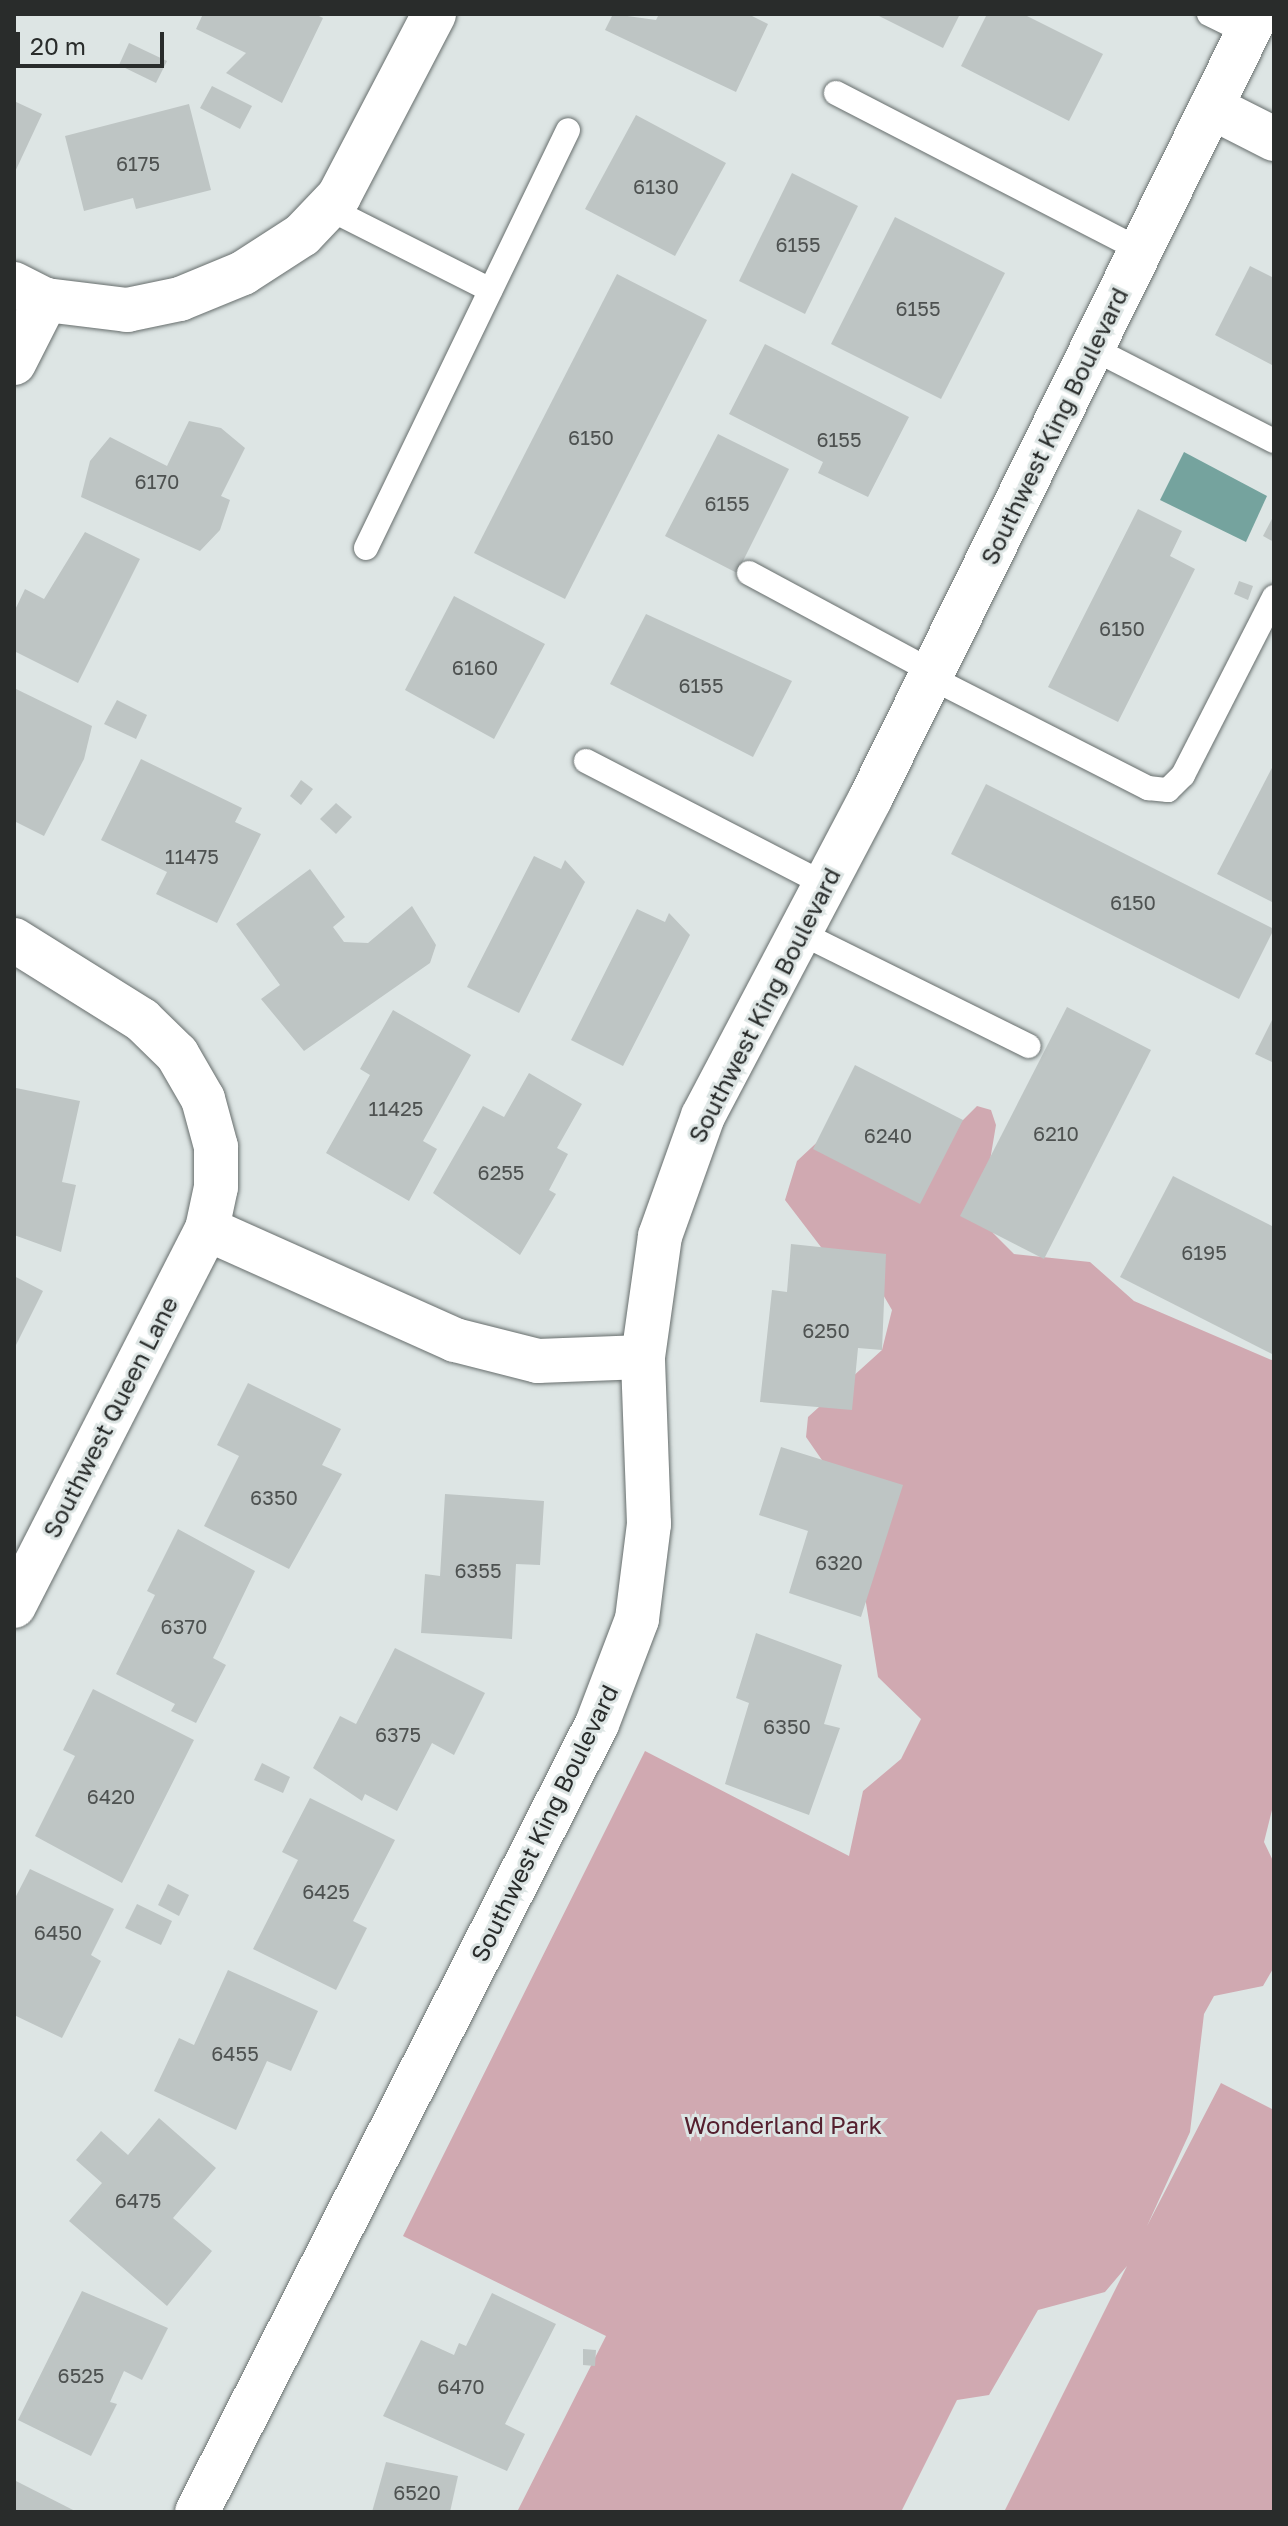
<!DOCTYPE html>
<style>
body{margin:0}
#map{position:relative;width:1288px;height:2526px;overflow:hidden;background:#dde5e4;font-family:"Golos Text",sans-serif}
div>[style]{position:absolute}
.green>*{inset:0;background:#d0a9b1}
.water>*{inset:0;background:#75a39e}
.building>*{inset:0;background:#bec5c4}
.roads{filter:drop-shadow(0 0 2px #676e6d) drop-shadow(0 0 2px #676e6d)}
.lane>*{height:24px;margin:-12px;padding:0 12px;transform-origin:12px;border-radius:12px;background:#fff}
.street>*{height:44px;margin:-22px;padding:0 22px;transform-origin:22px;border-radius:22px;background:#fff}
span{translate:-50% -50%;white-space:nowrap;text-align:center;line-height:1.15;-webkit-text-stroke:6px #dde5e4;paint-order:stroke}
.number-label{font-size:20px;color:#4e5251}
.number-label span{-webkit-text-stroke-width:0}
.street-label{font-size:24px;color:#292c2b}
.park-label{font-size:24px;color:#55202f}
.frame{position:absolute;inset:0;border:16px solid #292c2b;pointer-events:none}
.scale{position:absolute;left:16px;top:32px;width:148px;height:36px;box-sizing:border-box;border:4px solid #292c2b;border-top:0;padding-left:10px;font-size:24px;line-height:28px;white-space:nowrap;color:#292c2b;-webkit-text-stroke:6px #dde5e4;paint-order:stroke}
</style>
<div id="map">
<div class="green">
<div style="clip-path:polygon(977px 1106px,991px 1110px,996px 1125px,983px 1202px,993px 1233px,1014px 1254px,1090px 1262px,1134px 1301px,1274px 1361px,1274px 1802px,1264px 1842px,1274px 1863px,1274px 1967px,1263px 1986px,1214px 1996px,1204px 2014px,1190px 2132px,1147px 2226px,1221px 2083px,1274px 2110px,1274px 2512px,1004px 2512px,1127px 2266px,1105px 2292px,1038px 2310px,989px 2395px,957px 2400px,901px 2512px,517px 2512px,606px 2336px,403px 2236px,645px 1751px,849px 1856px,863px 1791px,901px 1759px,921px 1719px,878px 1677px,866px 1603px,832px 1541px,824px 1463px,806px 1437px,808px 1417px,882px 1350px,892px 1310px,867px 1267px,824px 1251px,785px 1200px,797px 1161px,826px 1134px,963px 1120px)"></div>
</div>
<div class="water">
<div style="clip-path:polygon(1184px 452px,1267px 496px,1246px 542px,1160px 500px)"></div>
</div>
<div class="building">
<div style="clip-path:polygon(203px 14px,315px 14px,323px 18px,282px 103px,226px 73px,246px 53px,196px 29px)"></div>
<div style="clip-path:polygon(613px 14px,656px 20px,659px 14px,748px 14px,768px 24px,736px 92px,605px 30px)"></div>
<div style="clip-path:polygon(875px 14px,960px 14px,943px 48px)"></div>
<div style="clip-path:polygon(987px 14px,1023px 14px,1103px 54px,1069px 121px,961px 66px)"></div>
<div style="clip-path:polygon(129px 43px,167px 61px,156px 83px,119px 65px)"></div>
<div style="clip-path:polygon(212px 86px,252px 106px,240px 129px,200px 108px)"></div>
<div style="clip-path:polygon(14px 101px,42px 114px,14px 174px)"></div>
<div style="clip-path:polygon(189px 104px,211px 190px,136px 209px,133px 198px,84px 211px,65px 136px)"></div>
<div style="clip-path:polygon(636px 115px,726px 163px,675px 256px,585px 209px)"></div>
<div style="clip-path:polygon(792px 173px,858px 206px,805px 314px,739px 281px)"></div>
<div style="clip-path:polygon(895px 217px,1005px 273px,941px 399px,831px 344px)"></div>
<div style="clip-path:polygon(1250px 266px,1274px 278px,1274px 366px,1215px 335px)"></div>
<div style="clip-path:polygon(617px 274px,707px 320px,565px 599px,474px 553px)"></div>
<div style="clip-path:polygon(765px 344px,909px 417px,868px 497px,818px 473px,823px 462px,729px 414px)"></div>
<div style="clip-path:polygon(189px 421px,221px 428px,245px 448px,221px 496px,230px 500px,220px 530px,200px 551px,81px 497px,90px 461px,110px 437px,167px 466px)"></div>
<div style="clip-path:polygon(718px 434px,789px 469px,737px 573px,665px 536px)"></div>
<div style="clip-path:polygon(1138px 509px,1182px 531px,1170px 556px,1195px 569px,1118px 722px,1048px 687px)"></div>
<div style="clip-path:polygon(1274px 515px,1274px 542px,1263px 536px)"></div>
<div style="clip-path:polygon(85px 532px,140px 559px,78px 683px,14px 651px,14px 612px,25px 589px,44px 599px)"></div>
<div style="clip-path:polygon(1239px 581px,1253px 586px,1248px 600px,1234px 594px)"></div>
<div style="clip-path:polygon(454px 596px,545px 644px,494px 739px,405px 690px)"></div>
<div style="clip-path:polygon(646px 614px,792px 681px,753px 757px,610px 684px)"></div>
<div style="clip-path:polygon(14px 688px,92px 726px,84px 759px,44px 836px,14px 821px)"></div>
<div style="clip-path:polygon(117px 700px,147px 715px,136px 739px,104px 724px)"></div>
<div style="clip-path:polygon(141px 759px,242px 808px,235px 822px,261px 834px,217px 923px,156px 894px,167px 872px,101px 840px)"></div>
<div style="clip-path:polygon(1274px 764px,1274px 903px,1217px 874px)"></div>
<div style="clip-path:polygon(301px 780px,313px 789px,301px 805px,290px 796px)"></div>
<div style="clip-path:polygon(986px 784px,1274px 929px,1239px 999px,951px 854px)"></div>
<div style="clip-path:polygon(336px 803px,352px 817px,336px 834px,320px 819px)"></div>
<div style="clip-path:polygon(534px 856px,561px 869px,565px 860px,585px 882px,519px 1013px,467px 987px)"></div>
<div style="clip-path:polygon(310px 869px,345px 917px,333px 927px,344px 942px,368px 943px,412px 906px,436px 945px,430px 963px,304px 1051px,261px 999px,280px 985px,236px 924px)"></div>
<div style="clip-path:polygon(637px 909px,665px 922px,669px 913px,690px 935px,623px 1066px,571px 1040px)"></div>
<div style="clip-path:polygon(1067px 1007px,1151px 1050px,1044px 1259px,960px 1216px)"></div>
<div style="clip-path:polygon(393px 1010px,471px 1055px,423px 1141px,437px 1149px,409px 1201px,326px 1153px,370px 1075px,360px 1069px)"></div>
<div style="clip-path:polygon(1274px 1016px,1274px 1063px,1255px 1054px)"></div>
<div style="clip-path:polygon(855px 1065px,963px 1120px,920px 1204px,813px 1149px)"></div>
<div style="clip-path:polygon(529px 1073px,582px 1104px,557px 1148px,568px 1154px,549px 1190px,556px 1194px,520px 1255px,433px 1193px,483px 1106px,504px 1117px)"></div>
<div style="clip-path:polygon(14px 1077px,16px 1088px,80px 1101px,62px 1182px,76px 1185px,61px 1252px,14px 1235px)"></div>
<div style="clip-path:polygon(1173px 1176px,1274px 1227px,1274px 1355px,1120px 1277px)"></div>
<div style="clip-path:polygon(791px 1244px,886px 1254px,882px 1350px,858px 1348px,852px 1410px,760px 1402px,772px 1290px,787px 1292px)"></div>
<div style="clip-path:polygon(14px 1276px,43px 1291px,14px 1349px)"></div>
<div style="clip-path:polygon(248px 1383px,341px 1429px,322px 1465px,342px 1474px,289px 1569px,204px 1526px,239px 1456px,217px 1445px)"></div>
<div style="clip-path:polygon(781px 1447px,903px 1485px,861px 1617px,789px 1593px,808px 1531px,759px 1515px)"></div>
<div style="clip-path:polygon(445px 1494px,544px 1501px,540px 1565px,516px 1564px,512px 1639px,421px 1633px,425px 1574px,440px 1576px)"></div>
<div style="clip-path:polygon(178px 1529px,255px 1571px,213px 1658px,226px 1665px,196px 1723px,171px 1711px,175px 1704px,116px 1674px,155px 1595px,147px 1591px)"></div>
<div style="clip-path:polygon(756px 1633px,842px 1665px,824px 1724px,840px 1728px,809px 1815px,725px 1784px,749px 1703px,736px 1698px)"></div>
<div style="clip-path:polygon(395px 1648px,485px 1693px,454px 1755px,432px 1743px,397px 1811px,365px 1794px,362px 1801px,313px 1768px,340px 1716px,356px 1724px)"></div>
<div style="clip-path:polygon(93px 1689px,194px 1740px,122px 1883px,35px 1836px,75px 1756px,63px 1750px)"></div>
<div style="clip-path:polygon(262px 1763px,290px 1777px,283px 1793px,254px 1780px)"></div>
<div style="clip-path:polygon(310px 1798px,395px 1840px,353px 1921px,367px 1928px,336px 1990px,253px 1949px,298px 1860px,282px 1852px)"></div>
<div style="clip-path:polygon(30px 1869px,114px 1909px,91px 1955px,101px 1961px,62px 2038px,14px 2015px,14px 1900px)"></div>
<div style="clip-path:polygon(168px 1884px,189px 1895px,179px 1916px,158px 1905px)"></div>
<div style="clip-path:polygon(137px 1904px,172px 1921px,161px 1945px,125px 1928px)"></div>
<div style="clip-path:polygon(228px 1970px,318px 2011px,291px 2071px,267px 2061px,236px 2130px,154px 2091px,179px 2038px,194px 2045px)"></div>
<div style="clip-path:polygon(159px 2118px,216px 2168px,173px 2218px,212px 2251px,167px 2306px,69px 2221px,102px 2183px,76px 2160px,101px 2131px,128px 2155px)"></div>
<div style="clip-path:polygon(82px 2291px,168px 2328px,142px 2380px,124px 2371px,110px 2402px,117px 2404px,91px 2456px,18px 2420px)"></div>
<div style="clip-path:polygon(492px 2293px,556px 2324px,505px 2424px,525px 2434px,507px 2471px,383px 2416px,421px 2340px,454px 2355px,459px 2343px,466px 2346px)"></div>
<div style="clip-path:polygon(583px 2349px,596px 2350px,595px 2366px,583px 2365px)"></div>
<div style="clip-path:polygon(386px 2462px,458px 2476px,450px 2512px,372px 2512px)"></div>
<div style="clip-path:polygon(14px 2480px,77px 2512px,14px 2512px)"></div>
</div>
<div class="roads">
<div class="lane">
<div style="left:1209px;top:14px;width:43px;rotate:26deg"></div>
<div style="left:836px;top:93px;width:342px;rotate:27.3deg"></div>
<div style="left:328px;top:208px;width:182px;rotate:26.8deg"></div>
<div style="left:1092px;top:348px;width:204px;rotate:27.1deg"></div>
<div style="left:366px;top:548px;width:464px;rotate:-64.2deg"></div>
<div style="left:749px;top:573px;width:209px;rotate:28.3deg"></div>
<div style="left:930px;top:677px;width:245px;rotate:27deg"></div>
<div style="left:1148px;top:788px;width:20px;rotate:6deg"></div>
<div style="left:1168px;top:790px;width:21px;rotate:-45deg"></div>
<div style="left:1183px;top:775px;width:200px;rotate:-62.9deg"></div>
<div style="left:586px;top:761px;width:270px;rotate:27.3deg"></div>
<div style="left:801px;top:933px;width:254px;rotate:26.4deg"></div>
</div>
<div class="street">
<div style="left:1211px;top:107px;width:71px;rotate:26.9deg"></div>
<div style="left:14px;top:284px;width:36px;rotate:27deg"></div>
<div style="left:46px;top:300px;width:82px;rotate:7deg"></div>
<div style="left:127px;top:310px;width:54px;rotate:-11.7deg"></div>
<div style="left:180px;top:299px;width:68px;rotate:-22.4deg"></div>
<div style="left:243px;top:273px;width:70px;rotate:-32.8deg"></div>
<div style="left:302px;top:235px;width:54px;rotate:-46.5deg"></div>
<div style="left:339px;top:196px;width:205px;rotate:-62.4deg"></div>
<div style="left:14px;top:363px;width:71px;rotate:-63.1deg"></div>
<div style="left:14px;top:940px;width:151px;rotate:32deg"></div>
<div style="left:142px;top:1020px;width:49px;rotate:44.2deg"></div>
<div style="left:177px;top:1054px;width:52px;rotate:60deg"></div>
<div style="left:203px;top:1099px;width:50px;rotate:74.8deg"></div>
<div style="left:216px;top:1147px;width:40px;rotate:90deg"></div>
<div style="left:216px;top:1187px;width:43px;rotate:102.1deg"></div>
<div style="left:207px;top:1229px;width:272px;rotate:24.1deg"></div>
<div style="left:455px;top:1340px;width:86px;rotate:14.2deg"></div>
<div style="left:538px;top:1361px;width:105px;rotate:-2.2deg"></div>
<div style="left:14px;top:1606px;width:424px;rotate:-62.9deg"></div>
<div style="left:197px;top:2512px;width:884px;rotate:-63.09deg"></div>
<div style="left:597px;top:1724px;width:112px;rotate:-69.1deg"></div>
<div style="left:637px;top:1619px;width:96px;rotate:-82.8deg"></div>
<div style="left:649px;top:1524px;width:167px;rotate:-92.1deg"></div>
<div style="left:643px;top:1357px;width:122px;rotate:-82deg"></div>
<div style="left:660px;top:1236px;width:127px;rotate:-70.3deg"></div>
<div style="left:703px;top:1116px;width:358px;rotate:-62.2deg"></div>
<div style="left:870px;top:799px;width:875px;rotate:-63.76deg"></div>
</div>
</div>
<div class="number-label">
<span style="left:138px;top:163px">6175</span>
<span style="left:656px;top:186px">6130</span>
<span style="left:798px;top:244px">6155</span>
<span style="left:918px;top:308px">6155</span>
<span style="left:591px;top:437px">6150</span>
<span style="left:839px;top:439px">6155</span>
<span style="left:157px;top:481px">6170</span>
<span style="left:727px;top:503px">6155</span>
<span style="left:1122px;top:628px">6150</span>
<span style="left:475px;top:667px">6160</span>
<span style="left:701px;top:685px">6155</span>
<span style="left:192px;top:856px">11475</span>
<span style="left:1133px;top:902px">6150</span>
<span style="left:396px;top:1108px">11425</span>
<span style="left:1056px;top:1133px">6210</span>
<span style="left:888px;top:1135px">6240</span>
<span style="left:501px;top:1172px">6255</span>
<span style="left:1204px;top:1252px">6195</span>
<span style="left:826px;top:1330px">6250</span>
<span style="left:274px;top:1497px">6350</span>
<span style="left:839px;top:1562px">6320</span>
<span style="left:478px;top:1570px">6355</span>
<span style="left:184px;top:1626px">6370</span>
<span style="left:787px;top:1726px">6350</span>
<span style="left:398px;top:1734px">6375</span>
<span style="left:111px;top:1796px">6420</span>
<span style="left:326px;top:1891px">6425</span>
<span style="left:58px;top:1932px">6450</span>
<span style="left:235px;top:2053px">6455</span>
<span style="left:138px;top:2200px">6475</span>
<span style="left:81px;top:2375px">6525</span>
<span style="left:461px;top:2386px">6470</span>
<span style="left:417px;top:2492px">6520</span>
</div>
<div class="street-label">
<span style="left:1054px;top:426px;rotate:-64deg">Southwest King Boulevard</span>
<span style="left:764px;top:1005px;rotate:-63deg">Southwest King Boulevard</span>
<span style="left:110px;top:1417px;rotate:-63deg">Southwest Queen Lane</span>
<span style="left:544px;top:1823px;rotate:-64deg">Southwest King Boulevard</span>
</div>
<div class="park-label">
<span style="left:783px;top:2125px">Wonderland Park</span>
</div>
<div class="frame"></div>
<div class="scale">20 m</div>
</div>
